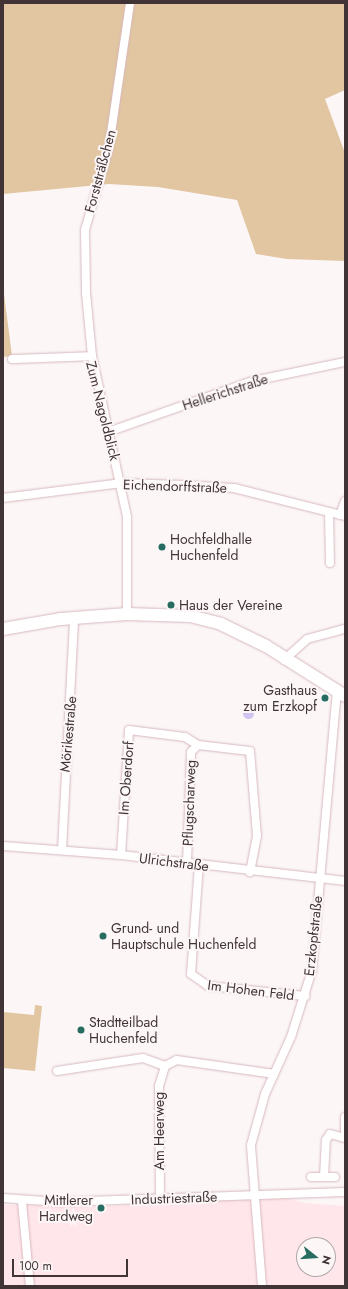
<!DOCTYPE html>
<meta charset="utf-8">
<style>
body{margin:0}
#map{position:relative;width:348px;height:1289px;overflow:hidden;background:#fcf6f7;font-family:Jost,sans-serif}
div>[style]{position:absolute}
.built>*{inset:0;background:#ffe6ea}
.green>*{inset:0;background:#e1c6a1}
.water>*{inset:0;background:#d1c4f3}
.round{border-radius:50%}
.roads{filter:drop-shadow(0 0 1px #d7b8bd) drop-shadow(0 0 1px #d7b8bd)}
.minor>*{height:8px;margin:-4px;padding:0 4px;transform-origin:4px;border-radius:4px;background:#fff}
.secondary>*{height:12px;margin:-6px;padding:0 6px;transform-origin:6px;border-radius:6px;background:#fff}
.dots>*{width:11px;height:11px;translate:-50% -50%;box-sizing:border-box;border:2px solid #fcf6f7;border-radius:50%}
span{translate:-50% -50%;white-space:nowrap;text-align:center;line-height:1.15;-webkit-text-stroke:4px #fcf6f7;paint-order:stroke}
.street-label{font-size:14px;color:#413436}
.poi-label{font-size:14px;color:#413436}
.left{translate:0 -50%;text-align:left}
.right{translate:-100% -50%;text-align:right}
.frame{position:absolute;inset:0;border:4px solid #413436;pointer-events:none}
.north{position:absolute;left:296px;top:1237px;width:40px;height:40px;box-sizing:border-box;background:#fcf6f7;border:1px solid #b1a8aa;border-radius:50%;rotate:107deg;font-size:11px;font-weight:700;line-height:16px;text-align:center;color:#413436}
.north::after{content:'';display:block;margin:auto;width:14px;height:18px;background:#266c60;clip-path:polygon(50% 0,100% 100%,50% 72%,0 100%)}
.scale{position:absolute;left:12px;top:1259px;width:116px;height:18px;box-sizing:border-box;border:2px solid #413436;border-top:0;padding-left:5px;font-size:12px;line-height:14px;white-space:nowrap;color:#413436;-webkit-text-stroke:3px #fcf6f7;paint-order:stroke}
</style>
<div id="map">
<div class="built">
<div style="clip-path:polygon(evenodd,279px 1196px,305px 1203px,345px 1206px,345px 1286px,3px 1286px,3px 1205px,113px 1206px,279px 1196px,304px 1245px,328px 1245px,328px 1269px,304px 1269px,304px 1245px)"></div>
</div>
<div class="green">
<div style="clip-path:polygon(3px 3px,345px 3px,345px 90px,325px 99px,345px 153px,345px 261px,287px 259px,256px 254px,237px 200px,158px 187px,109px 184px,3px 194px)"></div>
<div style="clip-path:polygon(3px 286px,12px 356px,3px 357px)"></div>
<div style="clip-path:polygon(35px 1005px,42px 1006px,35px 1071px,3px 1068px,3px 1012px,34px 1015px)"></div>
</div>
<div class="water">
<div class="round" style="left:242.5px;top:707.5px;width:11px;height:11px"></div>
</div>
<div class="roads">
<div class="minor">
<div style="left:92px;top:356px;width:63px;rotate:-95.4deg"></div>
<div style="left:86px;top:293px;width:63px;rotate:-90.9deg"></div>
<div style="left:85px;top:230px;width:86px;rotate:-73.9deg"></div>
<div style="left:109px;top:147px;width:146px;rotate:-81.7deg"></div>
<div style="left:12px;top:359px;width:80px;rotate:-2.1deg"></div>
<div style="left:92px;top:356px;width:165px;rotate:77.7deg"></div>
<div style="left:127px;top:517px;width:97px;rotate:90deg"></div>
<div style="left:108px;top:432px;width:154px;rotate:-19.4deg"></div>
<div style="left:253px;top:381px;width:94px;rotate:-11.7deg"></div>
<div style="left:3px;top:498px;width:120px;rotate:-7.2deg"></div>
<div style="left:122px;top:483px;width:60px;rotate:1.9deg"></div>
<div style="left:182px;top:485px;width:52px;rotate:3.3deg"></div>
<div style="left:234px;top:488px;width:114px;rotate:14.2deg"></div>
<div style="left:329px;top:512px;width:51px;rotate:88.9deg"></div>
<div style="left:340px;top:515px;width:15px;rotate:-70deg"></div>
<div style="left:284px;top:660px;width:31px;rotate:-42deg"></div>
<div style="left:307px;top:639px;width:39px;rotate:-15deg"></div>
<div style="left:3px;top:846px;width:118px;rotate:4.4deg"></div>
<div style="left:121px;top:855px;width:226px;rotate:6.6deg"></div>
<div style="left:62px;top:850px;width:232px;rotate:-87deg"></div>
<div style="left:121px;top:855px;width:125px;rotate:-86.3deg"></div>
<div style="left:129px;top:730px;width:56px;rotate:7.1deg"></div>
<div style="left:185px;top:737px;width:15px;rotate:32deg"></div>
<div style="left:198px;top:745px;width:52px;rotate:6.6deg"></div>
<div style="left:250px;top:751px;width:85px;rotate:85.3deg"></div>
<div style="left:257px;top:836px;width:37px;rotate:101deg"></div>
<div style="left:187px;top:863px;width:111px;rotate:-87.9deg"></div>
<div style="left:191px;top:752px;width:10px;rotate:-45deg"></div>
<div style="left:199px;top:865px;width:109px;rotate:94.2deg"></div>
<div style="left:191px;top:974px;width:21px;rotate:35deg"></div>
<div style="left:208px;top:986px;width:98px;rotate:5.9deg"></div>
<div style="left:57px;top:1071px;width:87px;rotate:-8.6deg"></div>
<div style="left:143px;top:1058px;width:23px;rotate:20deg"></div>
<div style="left:345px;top:1138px;width:21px;rotate:-90deg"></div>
<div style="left:311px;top:1177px;width:13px"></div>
<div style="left:324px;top:1177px;width:37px;rotate:-87deg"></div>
<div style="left:326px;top:1140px;width:7px;rotate:-56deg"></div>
<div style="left:330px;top:1134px;width:16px;rotate:15deg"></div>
<div style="left:324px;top:1177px;width:11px"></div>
<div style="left:3px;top:1198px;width:56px;rotate:4.1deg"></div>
<div style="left:59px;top:1202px;width:286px;rotate:-2deg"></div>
<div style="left:160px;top:1198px;width:112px;rotate:-90.5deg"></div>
<div style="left:159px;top:1086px;width:21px;rotate:-73deg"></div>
<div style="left:165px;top:1066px;width:13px;rotate:-27deg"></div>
<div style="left:177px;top:1060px;width:98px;rotate:8.2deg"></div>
<div style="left:22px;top:1202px;width:84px;rotate:84.6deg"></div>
<div style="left:262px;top:1286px;width:141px;rotate:-94.5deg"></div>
<div style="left:251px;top:1145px;width:53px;rotate:-74.6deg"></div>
<div style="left:265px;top:1094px;width:63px;rotate:-65.5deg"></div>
<div style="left:291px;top:1037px;width:70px;rotate:-72.6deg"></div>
<div style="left:312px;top:970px;width:279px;rotate:-84.9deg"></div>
</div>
<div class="secondary">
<div style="left:3px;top:629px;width:59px;rotate:-9.8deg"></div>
<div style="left:61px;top:619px;width:66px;rotate:-4.3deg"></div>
<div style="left:127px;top:614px;width:63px;rotate:1.8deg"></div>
<div style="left:190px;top:616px;width:32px;rotate:14deg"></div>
<div style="left:221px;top:624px;width:50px;rotate:26.1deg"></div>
<div style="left:266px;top:646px;width:93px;rotate:32.3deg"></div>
</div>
</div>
<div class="dots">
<div style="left:162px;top:547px;background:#266c60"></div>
<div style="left:171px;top:605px;background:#266c60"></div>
<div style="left:325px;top:698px;background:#266c60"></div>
<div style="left:103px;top:936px;background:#266c60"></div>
<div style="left:81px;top:1030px;background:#266c60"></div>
<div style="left:101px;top:1208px;background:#266c60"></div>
</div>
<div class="street-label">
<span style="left:100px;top:171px;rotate:-75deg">Forststräßchen</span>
<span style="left:225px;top:392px;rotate:-18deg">Hellerichstraße</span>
<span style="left:103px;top:411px;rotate:76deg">Zum Nagoldblick</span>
<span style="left:175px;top:486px;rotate:2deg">Eichendorffstraße</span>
<span style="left:68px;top:734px;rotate:-85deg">Mörikestraße</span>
<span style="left:126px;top:778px;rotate:-86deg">Im Oberdorf</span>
<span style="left:189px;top:803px;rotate:-88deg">Pflugscharweg</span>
<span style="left:174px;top:862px;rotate:7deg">Ulrichstraße</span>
<span style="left:313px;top:936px;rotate:-84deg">Erzkopfstraße</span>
<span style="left:251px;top:990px;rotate:7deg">Im Hohen Feld</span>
<span style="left:159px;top:1131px;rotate:-90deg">Am Heerweg</span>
<span style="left:174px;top:1198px;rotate:-2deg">Industriestraße</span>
</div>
<div class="poi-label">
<span class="left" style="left:170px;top:547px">Hochfeldhalle<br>Huchenfeld</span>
<span class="left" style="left:179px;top:605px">Haus der Vereine</span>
<span class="right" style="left:317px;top:698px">Gasthaus<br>zum Erzkopf</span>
<span class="left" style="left:111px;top:936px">Grund- und<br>Hauptschule Huchenfeld</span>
<span class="left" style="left:89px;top:1030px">Stadtteilbad<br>Huchenfeld</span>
<span class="right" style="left:93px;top:1208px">Mittlerer<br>Hardweg</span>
</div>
<div class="frame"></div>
<div class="north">N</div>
<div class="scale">100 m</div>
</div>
